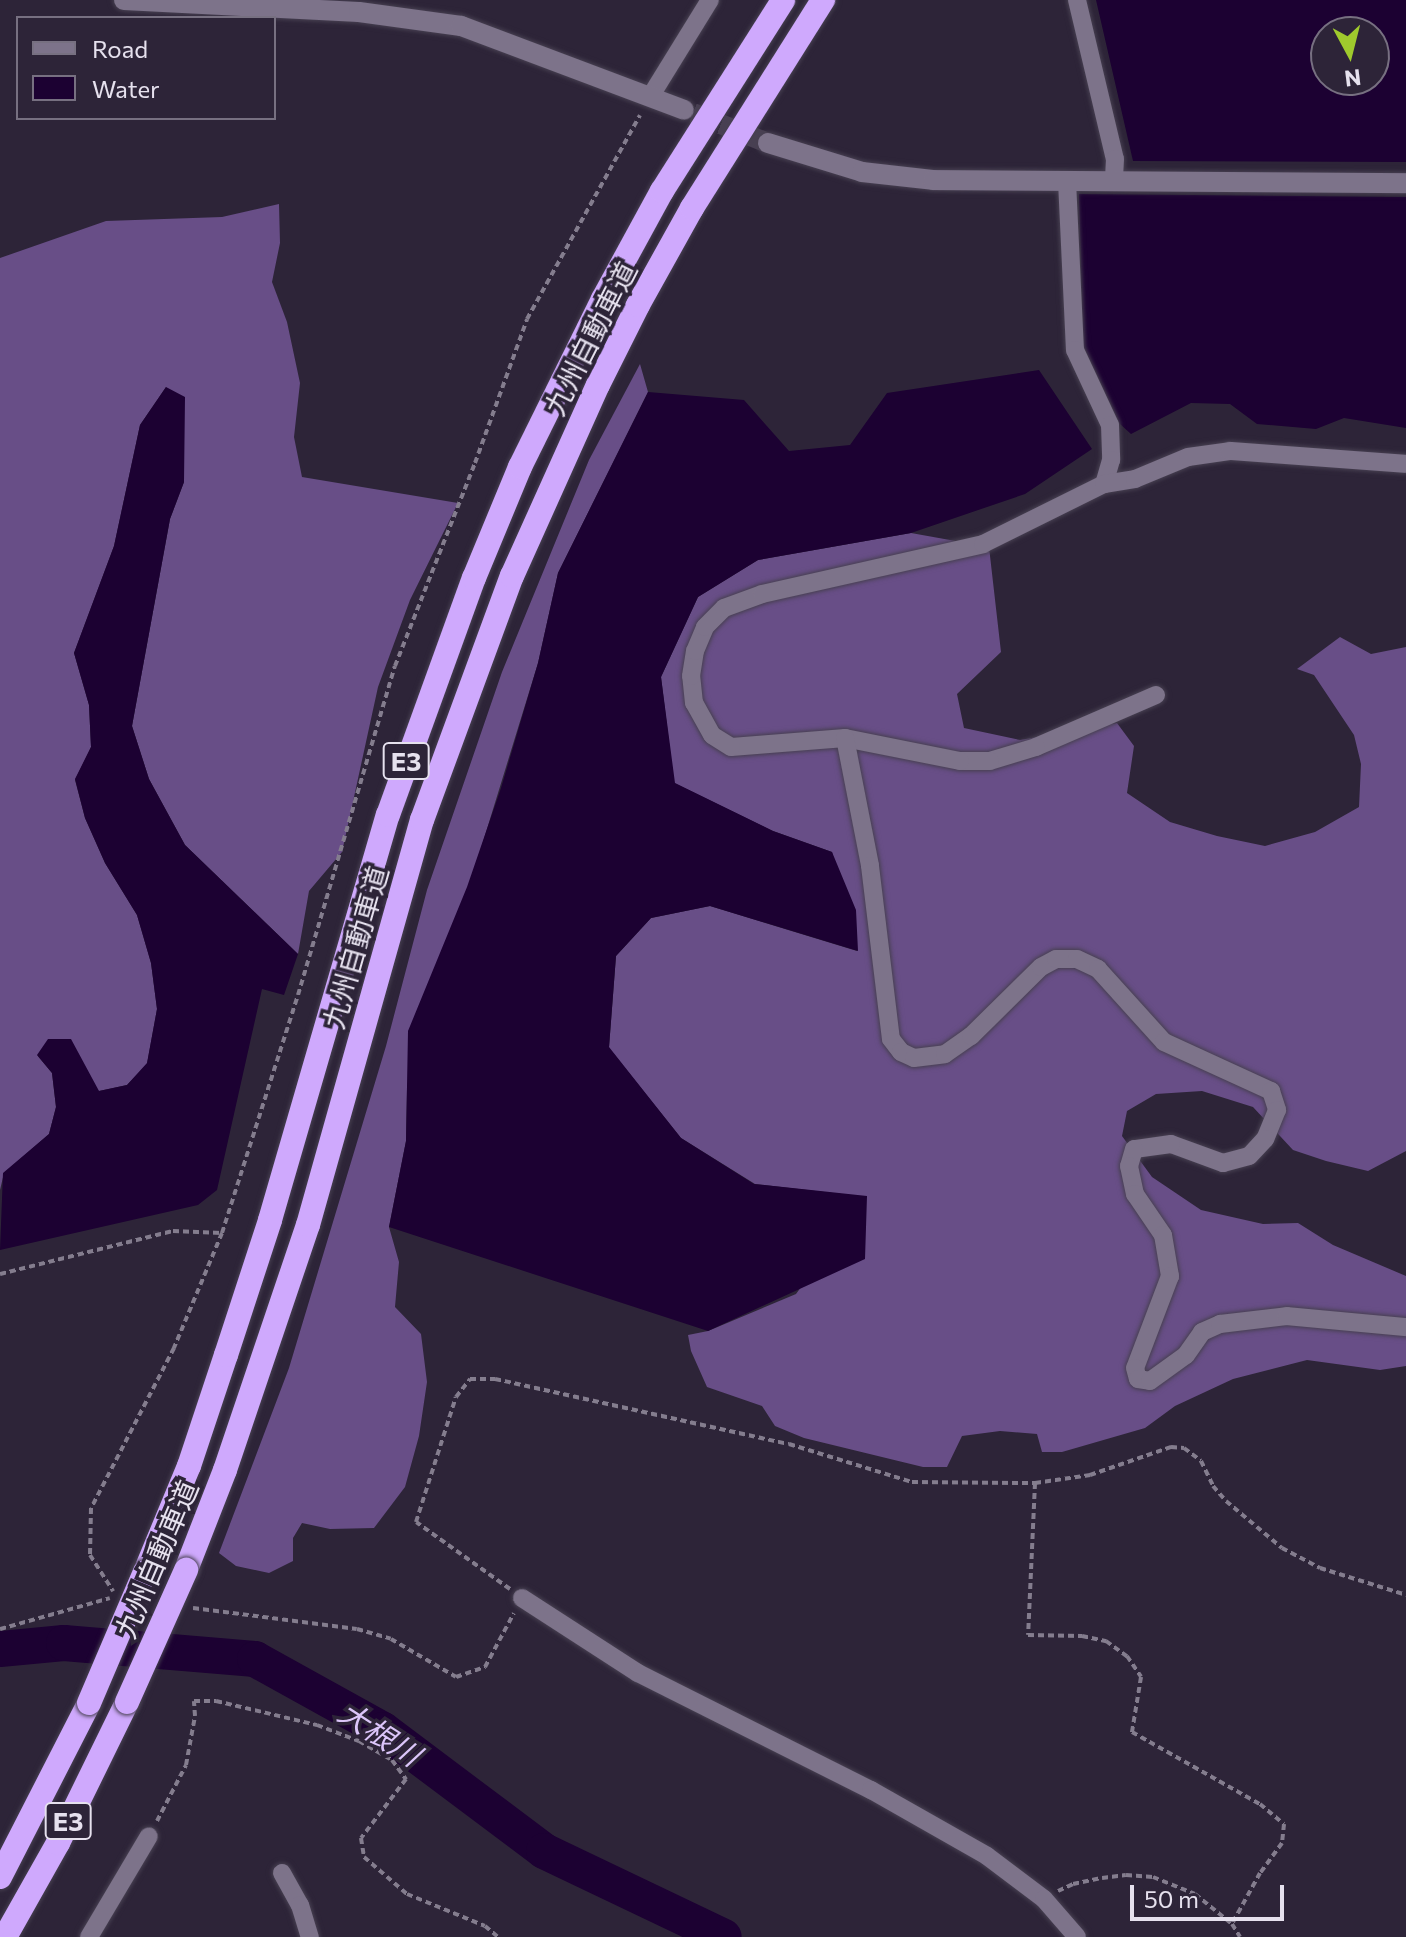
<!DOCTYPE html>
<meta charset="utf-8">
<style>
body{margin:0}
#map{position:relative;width:1406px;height:1937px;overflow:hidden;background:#2d2438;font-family:Commissioner,"Noto Sans JP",sans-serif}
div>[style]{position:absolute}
.forest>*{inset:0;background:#684e87}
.water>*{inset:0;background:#1c0132}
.river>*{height:36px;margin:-18px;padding:0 18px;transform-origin:18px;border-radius:18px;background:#1c0132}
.secondary-tunnel>*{height:20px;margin-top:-10px;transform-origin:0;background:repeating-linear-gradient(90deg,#494053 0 20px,transparent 0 30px)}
.path>*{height:4px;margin-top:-2px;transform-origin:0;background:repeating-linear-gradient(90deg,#847d8e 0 6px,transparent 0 10px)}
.roads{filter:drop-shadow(0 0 2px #474051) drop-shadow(0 0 2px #474051)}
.street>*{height:18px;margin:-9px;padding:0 9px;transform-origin:9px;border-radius:9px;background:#7d738a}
.secondary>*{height:20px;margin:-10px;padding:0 10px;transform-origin:10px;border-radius:10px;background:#7d738a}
.highway>*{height:24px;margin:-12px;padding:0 12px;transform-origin:12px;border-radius:12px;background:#cfa9fd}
.bridges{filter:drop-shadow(0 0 2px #474051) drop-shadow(0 0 2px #474051)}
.highway-bridge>*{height:24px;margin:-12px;padding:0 12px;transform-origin:12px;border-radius:12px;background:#cfa9fd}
span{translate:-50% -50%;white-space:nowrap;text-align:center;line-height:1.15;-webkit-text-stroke:7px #2d2438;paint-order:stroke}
.shield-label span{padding:2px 6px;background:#2d2438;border:2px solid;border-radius:6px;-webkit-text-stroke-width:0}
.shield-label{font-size:26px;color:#e6e1ee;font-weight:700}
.street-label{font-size:28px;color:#e6e1ee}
.water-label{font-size:30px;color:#dbc5f9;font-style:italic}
.legend{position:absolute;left:16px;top:16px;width:260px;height:104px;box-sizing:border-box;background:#2d2438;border:2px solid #777081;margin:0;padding:10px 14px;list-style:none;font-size:24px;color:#e6e1ee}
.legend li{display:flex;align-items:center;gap:16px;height:40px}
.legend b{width:40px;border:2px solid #777081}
.north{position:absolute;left:1310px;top:16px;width:80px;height:80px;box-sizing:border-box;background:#2d2438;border:2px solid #777081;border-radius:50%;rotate:173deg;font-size:22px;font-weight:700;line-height:32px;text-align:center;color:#e6e1ee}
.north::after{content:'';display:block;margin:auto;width:28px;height:36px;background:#9fca2d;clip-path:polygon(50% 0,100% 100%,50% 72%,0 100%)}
.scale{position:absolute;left:1130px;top:1885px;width:154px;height:36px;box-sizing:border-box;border:4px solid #e6e1ee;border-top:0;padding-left:10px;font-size:24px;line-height:28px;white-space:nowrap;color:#e6e1ee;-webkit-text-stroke:6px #2d2438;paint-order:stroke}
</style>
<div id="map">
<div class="forest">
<div style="clip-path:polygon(279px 204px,280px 243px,272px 282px,287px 322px,300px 383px,294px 437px,302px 477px,458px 503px,410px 600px,378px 687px,342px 852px,309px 891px,298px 954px,185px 845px,149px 779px,132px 726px,170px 519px,184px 482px,166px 387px,140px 425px,114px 546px,74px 653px,89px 705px,91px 747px,75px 780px,85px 818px,105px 863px,137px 915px,151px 963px,157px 1009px,147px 1064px,127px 1085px,99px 1091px,37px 1055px,52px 1073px,56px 1107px,49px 1134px,4px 1173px,0 1190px,0 258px,106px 221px,222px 217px)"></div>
<div style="clip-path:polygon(640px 364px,648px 392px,558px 573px,538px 663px,407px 1089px,406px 1141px,389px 1227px,399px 1262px,395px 1307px,421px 1334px,427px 1382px,419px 1436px,405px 1487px,374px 1528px,330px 1529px,302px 1523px,293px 1538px,293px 1561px,269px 1573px,236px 1566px,219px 1553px,289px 1368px,386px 1046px,427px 890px,502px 672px,589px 460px)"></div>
<div style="clip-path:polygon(911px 533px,989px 547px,1001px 652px,957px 694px,964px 728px,1020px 740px,1117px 723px,1134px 746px,1127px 793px,1170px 822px,1217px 836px,1265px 846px,1315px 832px,1359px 807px,1361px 764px,1354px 735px,1314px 675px,1297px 669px,1340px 637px,1371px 654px,1406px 647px,1406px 1151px,1368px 1171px,1326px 1161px,1293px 1150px,1253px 1107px,1202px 1091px,1156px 1094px,1127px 1111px,1122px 1136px,1152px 1177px,1201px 1210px,1263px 1224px,1298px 1223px,1333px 1245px,1406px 1276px,1406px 1366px,1380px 1370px,1307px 1360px,1233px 1379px,1175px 1406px,1145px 1428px,1062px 1452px,1042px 1452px,1037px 1434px,1000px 1431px,962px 1436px,947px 1467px,923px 1467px,804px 1438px,775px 1426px,762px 1406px,707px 1387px,691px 1351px,688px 1335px,708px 1331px,796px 1294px,867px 1197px,755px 1184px,681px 1138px,609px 1048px,616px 956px,651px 918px,710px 906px,857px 951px,832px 852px,773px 831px,674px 783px,661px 677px,698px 597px,758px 560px)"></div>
</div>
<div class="water">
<div style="clip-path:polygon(evenodd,1096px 0,1406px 0,1406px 162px,1133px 161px,1096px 0,1374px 32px,1374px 80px,1326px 80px,1326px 32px,1374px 32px)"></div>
<div style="clip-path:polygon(1079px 194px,1406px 197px,1406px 428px,1344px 418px,1316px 429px,1257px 424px,1230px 404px,1191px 403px,1131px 434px,1120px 424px,1083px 345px)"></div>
<div style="clip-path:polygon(1039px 370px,1092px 449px,1025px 494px,911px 533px,758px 560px,698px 597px,661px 677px,675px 783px,773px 831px,832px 852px,856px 910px,858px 951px,710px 906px,651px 918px,616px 956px,609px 1047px,681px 1138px,754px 1184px,867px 1196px,865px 1259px,708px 1331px,389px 1227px,406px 1141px,408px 1031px,467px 887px,501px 788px,538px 663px,558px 573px,648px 392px,744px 400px,789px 451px,850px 445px,887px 393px)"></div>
<div style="clip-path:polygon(166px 387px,185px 397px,184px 482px,170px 519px,132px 726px,149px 779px,185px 845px,298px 954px,284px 995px,262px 989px,217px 1190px,198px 1205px,0 1250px,3px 1173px,49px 1134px,56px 1107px,52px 1073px,37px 1055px,48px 1039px,71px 1039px,99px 1091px,127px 1085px,147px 1063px,157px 1009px,151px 963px,137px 915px,105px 863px,85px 818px,75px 779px,91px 747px,89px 705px,74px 653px,114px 546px,140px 425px)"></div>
</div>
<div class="river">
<div style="left:0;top:1649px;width:64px;rotate:-5.4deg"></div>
<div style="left:64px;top:1643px;width:192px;rotate:4.8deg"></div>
<div style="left:255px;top:1659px;width:146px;rotate:29deg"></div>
<div style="left:383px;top:1730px;width:201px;rotate:36.9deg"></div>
<div style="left:544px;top:1851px;width:199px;rotate:25.5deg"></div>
</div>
<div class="secondary-tunnel">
<div style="left:693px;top:113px;width:81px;rotate:21.8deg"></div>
</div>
<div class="path">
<div style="left:222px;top:1233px;width:250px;rotate:-72.3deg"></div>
<div style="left:298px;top:995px;width:343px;rotate:-73.6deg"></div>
<div style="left:395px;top:666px;width:218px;rotate:-68.5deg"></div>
<div style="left:475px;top:463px;width:153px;rotate:-70.1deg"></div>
<div style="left:527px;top:319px;width:233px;rotate:-61deg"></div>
<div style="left:0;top:1274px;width:178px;rotate:-14deg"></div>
<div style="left:173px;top:1231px;width:49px;rotate:2.3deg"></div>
<div style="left:222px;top:1233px;width:125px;rotate:112.7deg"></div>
<div style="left:174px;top:1348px;width:180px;rotate:117.4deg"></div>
<div style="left:91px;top:1508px;width:47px;rotate:91.2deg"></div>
<div style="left:90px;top:1555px;width:43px;rotate:57.4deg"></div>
<div style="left:1035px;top:1483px;width:152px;rotate:92.6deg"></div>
<div style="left:1028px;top:1635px;width:54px;rotate:1.1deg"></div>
<div style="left:1082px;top:1636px;width:25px;rotate:12deg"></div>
<div style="left:1106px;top:1641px;width:26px;rotate:36deg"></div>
<div style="left:1127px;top:1656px;width:25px;rotate:56deg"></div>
<div style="left:1141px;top:1677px;width:56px;rotate:99.3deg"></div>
<div style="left:1132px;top:1732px;width:147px;rotate:29.4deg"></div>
<div style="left:1260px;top:1804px;width:31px;rotate:40deg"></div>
<div style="left:1284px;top:1824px;width:19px;rotate:96deg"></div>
<div style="left:1282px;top:1843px;width:37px;rotate:126deg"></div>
<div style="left:1260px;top:1873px;width:58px;rotate:118.8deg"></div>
<div style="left:510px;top:1589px;width:115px;rotate:-144.5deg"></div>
<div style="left:416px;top:1522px;width:131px;rotate:-72.3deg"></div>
<div style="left:456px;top:1397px;width:23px;rotate:-52deg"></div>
<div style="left:470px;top:1379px;width:25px"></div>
<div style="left:495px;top:1379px;width:301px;rotate:12.5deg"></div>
<div style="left:789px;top:1444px;width:129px;rotate:17.2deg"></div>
<div style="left:912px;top:1482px;width:123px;rotate:0.5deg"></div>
<div style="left:1035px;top:1483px;width:56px;rotate:-8.3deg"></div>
<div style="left:1090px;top:1475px;width:86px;rotate:-19.1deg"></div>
<div style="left:1171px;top:1447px;width:13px;rotate:4deg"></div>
<div style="left:1184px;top:1448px;width:21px;rotate:37deg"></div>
<div style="left:1201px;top:1461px;width:28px;rotate:64deg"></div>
<div style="left:1213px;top:1486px;width:20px;rotate:49deg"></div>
<div style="left:1226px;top:1501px;width:73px;rotate:40deg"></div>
<div style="left:1282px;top:1548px;width:43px;rotate:27.8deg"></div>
<div style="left:1320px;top:1568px;width:90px;rotate:17.4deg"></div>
<div style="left:193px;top:1608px;width:165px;rotate:7.3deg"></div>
<div style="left:357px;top:1629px;width:35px;rotate:16deg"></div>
<div style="left:391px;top:1639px;width:75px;rotate:30.3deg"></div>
<div style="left:456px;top:1677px;width:31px;rotate:-19deg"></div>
<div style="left:485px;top:1667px;width:61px;rotate:-61.8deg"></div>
<div style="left:0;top:1629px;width:114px;rotate:-15.7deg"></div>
<div style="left:157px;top:1821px;width:63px;rotate:-62.6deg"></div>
<div style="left:186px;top:1765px;width:50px;rotate:-79.6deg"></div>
<div style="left:195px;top:1716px;width:15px;rotate:-94deg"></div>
<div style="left:194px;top:1701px;width:22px"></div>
<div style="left:216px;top:1701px;width:104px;rotate:13.4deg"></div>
<div style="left:317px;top:1725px;width:45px;rotate:20.9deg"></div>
<div style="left:359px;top:1741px;width:38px;rotate:30deg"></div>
<div style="left:392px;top:1760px;width:24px;rotate:54deg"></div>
<div style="left:406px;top:1779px;width:74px;rotate:127.3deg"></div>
<div style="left:361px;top:1838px;width:19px;rotate:81deg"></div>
<div style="left:364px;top:1857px;width:57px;rotate:40.7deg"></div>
<div style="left:407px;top:1894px;width:84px;rotate:22.3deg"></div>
<div style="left:485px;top:1926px;width:17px;rotate:40deg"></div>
<div style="left:1058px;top:1891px;width:17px;rotate:-25deg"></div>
<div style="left:1073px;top:1884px;width:30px;rotate:-12deg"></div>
<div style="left:1102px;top:1878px;width:24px;rotate:-7deg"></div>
<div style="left:1126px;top:1875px;width:27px;rotate:4deg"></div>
<div style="left:1153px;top:1877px;width:45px;rotate:22deg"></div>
<div style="left:1195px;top:1894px;width:48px;rotate:39deg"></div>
<div style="left:1232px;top:1924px;width:15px;rotate:58deg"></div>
</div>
<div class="roads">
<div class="street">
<div style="left:1077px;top:0;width:163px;rotate:76.6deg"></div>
<div style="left:1115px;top:159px;width:22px;rotate:93deg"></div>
<div style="left:650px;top:97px;width:114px;rotate:-58.3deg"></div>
<div style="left:1067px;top:181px;width:169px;rotate:87.3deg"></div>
<div style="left:1075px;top:350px;width:83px;rotate:65deg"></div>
<div style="left:1110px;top:425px;width:35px;rotate:88deg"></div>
<div style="left:1111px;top:460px;width:25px;rotate:106deg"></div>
<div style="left:1156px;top:695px;width:131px;rotate:156.6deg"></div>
<div style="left:1036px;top:747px;width:48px;rotate:163.1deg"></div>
<div style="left:990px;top:761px;width:30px;rotate:180deg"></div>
<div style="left:960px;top:761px;width:117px;rotate:-168.7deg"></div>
<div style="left:845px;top:738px;width:114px;rotate:175.5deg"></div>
<div style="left:731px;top:747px;width:22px;rotate:-148deg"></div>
<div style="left:712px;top:735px;width:37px;rotate:-119deg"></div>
<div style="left:694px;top:703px;width:27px;rotate:-96deg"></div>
<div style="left:691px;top:676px;width:25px;rotate:-81deg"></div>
<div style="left:695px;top:651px;width:26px;rotate:-67deg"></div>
<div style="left:705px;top:627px;width:27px;rotate:-45deg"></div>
<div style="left:724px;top:608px;width:40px;rotate:-20.2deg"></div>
<div style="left:762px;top:594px;width:227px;rotate:-12.7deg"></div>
<div style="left:983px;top:544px;width:135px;rotate:-26.4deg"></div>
<div style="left:1104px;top:484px;width:31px;rotate:-9deg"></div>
<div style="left:1135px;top:479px;width:57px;rotate:-22.5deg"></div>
<div style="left:1188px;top:457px;width:42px;rotate:-8.1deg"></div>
<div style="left:1230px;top:451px;width:176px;rotate:4.2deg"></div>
<div style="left:845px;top:738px;width:130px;rotate:78.9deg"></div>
<div style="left:870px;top:866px;width:174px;rotate:83.1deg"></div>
<div style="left:891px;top:1039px;width:16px;rotate:52deg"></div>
<div style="left:901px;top:1052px;width:14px;rotate:25deg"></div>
<div style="left:914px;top:1058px;width:31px;rotate:-7deg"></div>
<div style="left:945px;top:1054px;width:32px;rotate:-35deg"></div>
<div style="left:971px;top:1036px;width:98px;rotate:-44.6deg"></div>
<div style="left:1041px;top:967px;width:17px;rotate:-28deg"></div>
<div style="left:1056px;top:959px;width:21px"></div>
<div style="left:1077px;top:959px;width:23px;rotate:25deg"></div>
<div style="left:1098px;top:969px;width:98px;rotate:47.9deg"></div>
<div style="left:1164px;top:1042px;width:118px;rotate:24.6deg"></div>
<div style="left:1271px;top:1091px;width:20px;rotate:72deg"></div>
<div style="left:1277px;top:1110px;width:31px;rotate:112deg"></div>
<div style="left:1265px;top:1139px;width:23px;rotate:133deg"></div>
<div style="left:1249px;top:1156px;width:27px;rotate:165deg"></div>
<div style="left:1223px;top:1163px;width:55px;rotate:-159.9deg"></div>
<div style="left:1171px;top:1144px;width:37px;rotate:172deg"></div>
<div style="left:1134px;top:1149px;width:18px;rotate:106deg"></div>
<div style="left:1129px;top:1166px;width:29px;rotate:78deg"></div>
<div style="left:1135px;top:1194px;width:50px;rotate:55.7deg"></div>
<div style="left:1163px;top:1235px;width:42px;rotate:80.3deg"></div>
<div style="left:1170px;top:1276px;width:98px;rotate:110.8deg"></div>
<div style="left:1135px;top:1368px;width:11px;rotate:75deg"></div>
<div style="left:1138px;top:1379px;width:12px;rotate:9deg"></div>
<div style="left:1150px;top:1381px;width:44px;rotate:-35.8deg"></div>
<div style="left:1186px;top:1355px;width:28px;rotate:-55deg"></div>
<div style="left:1202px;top:1332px;width:20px;rotate:-24deg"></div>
<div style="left:1220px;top:1324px;width:67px;rotate:-6.8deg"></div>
<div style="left:1287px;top:1316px;width:120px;rotate:5.3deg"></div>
<div style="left:522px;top:1598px;width:138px;rotate:32.9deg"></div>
<div style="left:638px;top:1673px;width:261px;rotate:26.7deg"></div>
<div style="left:871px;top:1790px;width:133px;rotate:29.6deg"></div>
<div style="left:987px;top:1856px;width:71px;rotate:37deg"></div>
<div style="left:1044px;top:1899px;width:50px;rotate:49deg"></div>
<div style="left:282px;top:1873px;width:37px;rotate:61deg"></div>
<div style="left:300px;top:1905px;width:34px;rotate:73deg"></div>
<div style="left:89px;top:1937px;width:117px;rotate:-59.3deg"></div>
</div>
<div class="secondary">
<div style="left:124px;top:0;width:235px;rotate:2.9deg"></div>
<div style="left:359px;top:12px;width:103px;rotate:7.8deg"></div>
<div style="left:461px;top:26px;width:238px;rotate:20.6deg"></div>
<div style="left:768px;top:143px;width:98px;rotate:17.1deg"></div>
<div style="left:862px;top:172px;width:71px;rotate:6.4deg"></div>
<div style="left:933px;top:180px;width:473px;rotate:0.4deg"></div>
</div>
<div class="highway">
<div style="left:186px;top:1570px;width:107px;rotate:-68.7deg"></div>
<div style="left:225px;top:1470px;width:259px;rotate:-71.3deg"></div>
<div style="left:308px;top:1225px;width:421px;rotate:-74.3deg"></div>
<div style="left:422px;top:820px;width:260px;rotate:-69.8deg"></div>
<div style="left:512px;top:576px;width:209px;rotate:-65.8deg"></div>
<div style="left:598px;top:385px;width:89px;rotate:-63.4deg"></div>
<div style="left:638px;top:305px;width:111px;rotate:-60.9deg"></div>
<div style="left:692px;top:208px;width:246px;rotate:-57.8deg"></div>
<div style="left:145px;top:1572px;width:115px;rotate:-67.5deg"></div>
<div style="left:189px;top:1466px;width:117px;rotate:-71.6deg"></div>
<div style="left:226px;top:1355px;width:142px;rotate:-71.9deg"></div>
<div style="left:270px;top:1220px;width:422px;rotate:-73.8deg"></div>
<div style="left:388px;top:815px;width:252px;rotate:-70.1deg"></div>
<div style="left:474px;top:578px;width:120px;rotate:-67.5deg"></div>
<div style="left:520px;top:467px;width:187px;rotate:-63.7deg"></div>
<div style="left:603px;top:299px;width:123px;rotate:-61.4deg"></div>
<div style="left:662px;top:191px;width:226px;rotate:-57.6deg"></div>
<div style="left:0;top:1877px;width:195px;rotate:-62.9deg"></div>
<div style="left:5px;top:1937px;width:108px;rotate:-60.6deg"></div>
<div style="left:58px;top:1843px;width:157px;rotate:-63.9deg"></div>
</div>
</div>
<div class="bridges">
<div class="highway-bridge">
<div style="left:127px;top:1702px;width:145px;rotate:-65.9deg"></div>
<div style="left:89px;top:1703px;width:142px;rotate:-66.9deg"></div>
</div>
</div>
<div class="shield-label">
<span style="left:406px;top:761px">E3</span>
<span style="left:68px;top:1821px">E3</span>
</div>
<div class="street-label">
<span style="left:590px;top:338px;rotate:-63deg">九州自動車道</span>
<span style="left:355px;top:947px;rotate:-74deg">九州自動車道</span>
<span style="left:156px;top:1559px;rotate:-67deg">九州自動車道</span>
</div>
<div class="water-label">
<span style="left:380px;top:1733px;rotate:33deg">大根川</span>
</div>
<ul class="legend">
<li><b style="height:10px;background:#7d738a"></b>Road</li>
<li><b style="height:22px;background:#1c0132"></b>Water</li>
</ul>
<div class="north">N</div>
<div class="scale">50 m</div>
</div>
